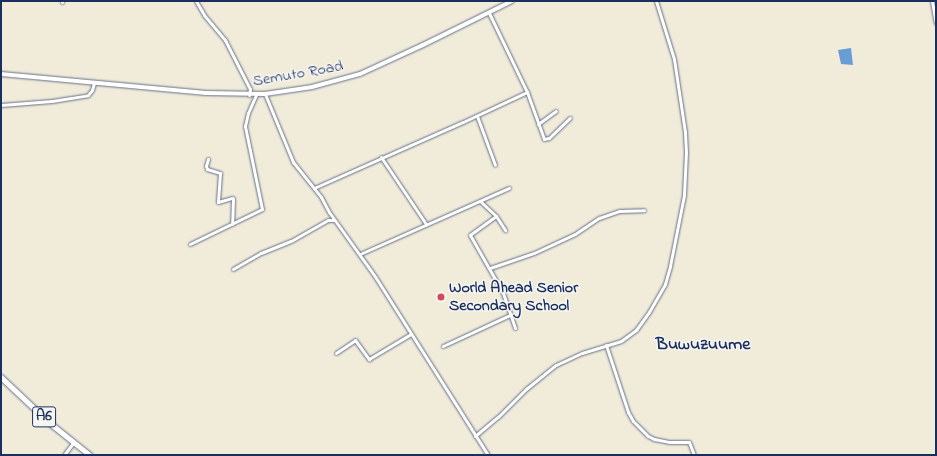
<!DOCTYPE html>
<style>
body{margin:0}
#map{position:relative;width:937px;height:456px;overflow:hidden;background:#f1ecda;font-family:"Indie Flower",sans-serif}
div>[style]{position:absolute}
.water>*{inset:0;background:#699dd5}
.roads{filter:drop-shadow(0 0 1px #667189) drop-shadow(0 0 1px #667189)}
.minor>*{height:3px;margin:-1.5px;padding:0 1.5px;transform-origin:1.5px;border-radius:1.5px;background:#fff}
.secondary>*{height:4px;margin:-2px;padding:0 2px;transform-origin:2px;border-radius:2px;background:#fff}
.primary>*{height:4.5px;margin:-2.25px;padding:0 2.25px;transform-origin:2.25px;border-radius:2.25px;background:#fff}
.dots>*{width:11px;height:11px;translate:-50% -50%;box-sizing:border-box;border:2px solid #f6f6f2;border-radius:50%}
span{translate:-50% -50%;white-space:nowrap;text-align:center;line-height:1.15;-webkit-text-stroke:3px #f6f6f2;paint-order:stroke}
.shield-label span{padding:1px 3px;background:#f6f6f2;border:1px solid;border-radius:3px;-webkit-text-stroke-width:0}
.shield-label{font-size:15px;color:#1b2f5e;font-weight:700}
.street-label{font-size:16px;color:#1b2f5e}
.poi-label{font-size:16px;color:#1b2f5e;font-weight:700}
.left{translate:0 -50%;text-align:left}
.quarter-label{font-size:18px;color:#1b2f5e;font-weight:700}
.frame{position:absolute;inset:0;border:2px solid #1b2f5e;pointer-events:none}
</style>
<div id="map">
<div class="water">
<div style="clip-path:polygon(851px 48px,853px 65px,841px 64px,838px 50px)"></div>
</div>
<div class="roads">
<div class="minor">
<div style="left:196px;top:1px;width:16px;rotate:60deg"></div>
<div style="left:204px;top:15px;width:33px;rotate:50deg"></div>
<div style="left:225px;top:40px;width:55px;rotate:63deg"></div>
<div style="left:250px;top:89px;width:6px;rotate:99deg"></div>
<div style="left:932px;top:1px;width:22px;rotate:80deg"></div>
<div style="left:62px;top:2px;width:1px;rotate:-90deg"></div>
<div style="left:489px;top:13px;width:88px;rotate:64.3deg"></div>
<div style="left:527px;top:92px;width:50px;rotate:70.1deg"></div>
<div style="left:544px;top:139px;width:5px;rotate:-11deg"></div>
<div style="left:549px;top:138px;width:29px;rotate:-44deg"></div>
<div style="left:265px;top:94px;width:74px;rotate:67.6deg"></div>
<div style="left:293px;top:162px;width:45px;rotate:51.3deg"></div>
<div style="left:321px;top:197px;width:17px;rotate:62deg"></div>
<div style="left:329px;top:212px;width:81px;rotate:54.5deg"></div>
<div style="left:376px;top:278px;width:209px;rotate:57.7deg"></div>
<div style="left:1px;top:105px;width:51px;rotate:-4.5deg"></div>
<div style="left:52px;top:101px;width:36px;rotate:-9deg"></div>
<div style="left:88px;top:95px;width:6px;rotate:-51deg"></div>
<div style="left:92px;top:90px;width:7px;rotate:-74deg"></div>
<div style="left:477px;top:116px;width:52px;rotate:69.8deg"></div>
<div style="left:538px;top:124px;width:22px;rotate:-36deg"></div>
<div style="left:381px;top:157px;width:81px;rotate:56.1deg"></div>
<div style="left:208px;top:159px;width:7px;rotate:106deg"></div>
<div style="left:206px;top:166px;width:3px;rotate:72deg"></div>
<div style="left:207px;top:169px;width:14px;rotate:17deg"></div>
<div style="left:220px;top:173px;width:29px;rotate:94deg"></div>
<div style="left:218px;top:202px;width:15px;rotate:-16deg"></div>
<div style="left:232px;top:198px;width:1px;rotate:45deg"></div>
<div style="left:233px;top:199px;width:25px;rotate:92deg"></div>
<div style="left:314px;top:188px;width:163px;rotate:-23.9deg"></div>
<div style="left:463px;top:122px;width:71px;rotate:-25.1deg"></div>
<div style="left:480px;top:201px;width:22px;rotate:43deg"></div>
<div style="left:496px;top:216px;width:17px;rotate:57deg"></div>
<div style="left:496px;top:216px;width:32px;rotate:144deg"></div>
<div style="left:470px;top:235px;width:67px;rotate:60.4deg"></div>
<div style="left:503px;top:293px;width:37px;rotate:71deg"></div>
<div style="left:190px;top:244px;width:80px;rotate:-25.9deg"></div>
<div style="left:262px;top:209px;width:85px;rotate:-101.6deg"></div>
<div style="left:245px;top:126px;width:13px;rotate:-77deg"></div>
<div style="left:248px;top:113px;width:20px;rotate:-66deg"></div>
<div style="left:360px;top:254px;width:163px;rotate:-23.9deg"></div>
<div style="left:490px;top:268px;width:46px;rotate:-18.8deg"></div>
<div style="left:534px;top:253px;width:45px;rotate:-24.9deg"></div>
<div style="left:575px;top:234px;width:29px;rotate:-34deg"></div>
<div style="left:599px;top:218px;width:21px;rotate:-19deg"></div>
<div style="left:619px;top:211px;width:25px;rotate:-2deg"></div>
<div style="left:233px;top:269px;width:32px;rotate:-30deg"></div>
<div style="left:261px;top:253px;width:32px;rotate:-22deg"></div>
<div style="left:291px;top:241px;width:43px;rotate:-29.6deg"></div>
<div style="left:328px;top:220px;width:6px"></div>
<div style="left:606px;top:345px;width:71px;rotate:71.8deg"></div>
<div style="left:628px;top:412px;width:10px;rotate:61deg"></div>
<div style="left:633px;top:421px;width:21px;rotate:45deg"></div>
<div style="left:648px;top:436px;width:7px;rotate:27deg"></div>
<div style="left:654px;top:439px;width:15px;rotate:11deg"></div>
<div style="left:669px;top:442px;width:20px"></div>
<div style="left:689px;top:442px;width:14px;rotate:69deg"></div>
<div style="left:443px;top:346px;width:74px;rotate:-24.8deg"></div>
<div style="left:336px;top:353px;width:23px;rotate:-34deg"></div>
<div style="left:355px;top:340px;width:24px;rotate:54deg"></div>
<div style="left:369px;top:359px;width:49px;rotate:-30.8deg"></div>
<div style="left:475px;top:436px;width:30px;rotate:-40deg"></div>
<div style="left:498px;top:417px;width:40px;rotate:-45deg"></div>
<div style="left:526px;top:389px;width:38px;rotate:-39deg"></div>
<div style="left:556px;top:365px;width:29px;rotate:-25deg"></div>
<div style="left:582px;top:353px;width:41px;rotate:-17.1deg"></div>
<div style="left:621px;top:341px;width:19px;rotate:-36deg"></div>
<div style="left:636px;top:330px;width:22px;rotate:-54deg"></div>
<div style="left:649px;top:312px;width:32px;rotate:-60deg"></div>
<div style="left:665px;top:284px;width:19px;rotate:-74deg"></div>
<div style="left:670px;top:266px;width:72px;rotate:-78.8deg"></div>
<div style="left:684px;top:195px;width:43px;rotate:-87.3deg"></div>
<div style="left:686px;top:152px;width:20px;rotate:-93deg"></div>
<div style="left:685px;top:132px;width:74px;rotate:-98.6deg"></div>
<div style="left:674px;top:59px;width:61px;rotate:-107.2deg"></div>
<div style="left:64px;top:455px;width:15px;rotate:-53deg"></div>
</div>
<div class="secondary">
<div style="left:1px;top:74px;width:206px;rotate:5.3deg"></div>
<div style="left:206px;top:93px;width:59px;rotate:1deg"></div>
<div style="left:265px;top:94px;width:48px;rotate:-8.5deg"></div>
<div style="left:312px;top:87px;width:50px;rotate:-15.2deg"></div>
<div style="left:360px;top:74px;width:69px;rotate:-24.7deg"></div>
<div style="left:423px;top:45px;width:99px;rotate:-26.3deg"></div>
</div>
<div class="primary">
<div style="left:1px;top:377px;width:67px;rotate:43.2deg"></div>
<div style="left:50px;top:423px;width:51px;rotate:38.7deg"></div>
</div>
</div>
<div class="dots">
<div style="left:441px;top:297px;background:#d1495b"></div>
</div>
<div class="shield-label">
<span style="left:44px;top:417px">A6</span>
</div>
<div class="street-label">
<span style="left:298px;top:74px;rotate:-10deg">Semuto Road</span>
</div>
<div class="poi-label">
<span class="left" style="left:449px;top:297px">World Ahead Senior<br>Secondary School</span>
</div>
<div class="quarter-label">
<span style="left:703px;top:345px">Buwuzuume</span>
</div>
<div class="frame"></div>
</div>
